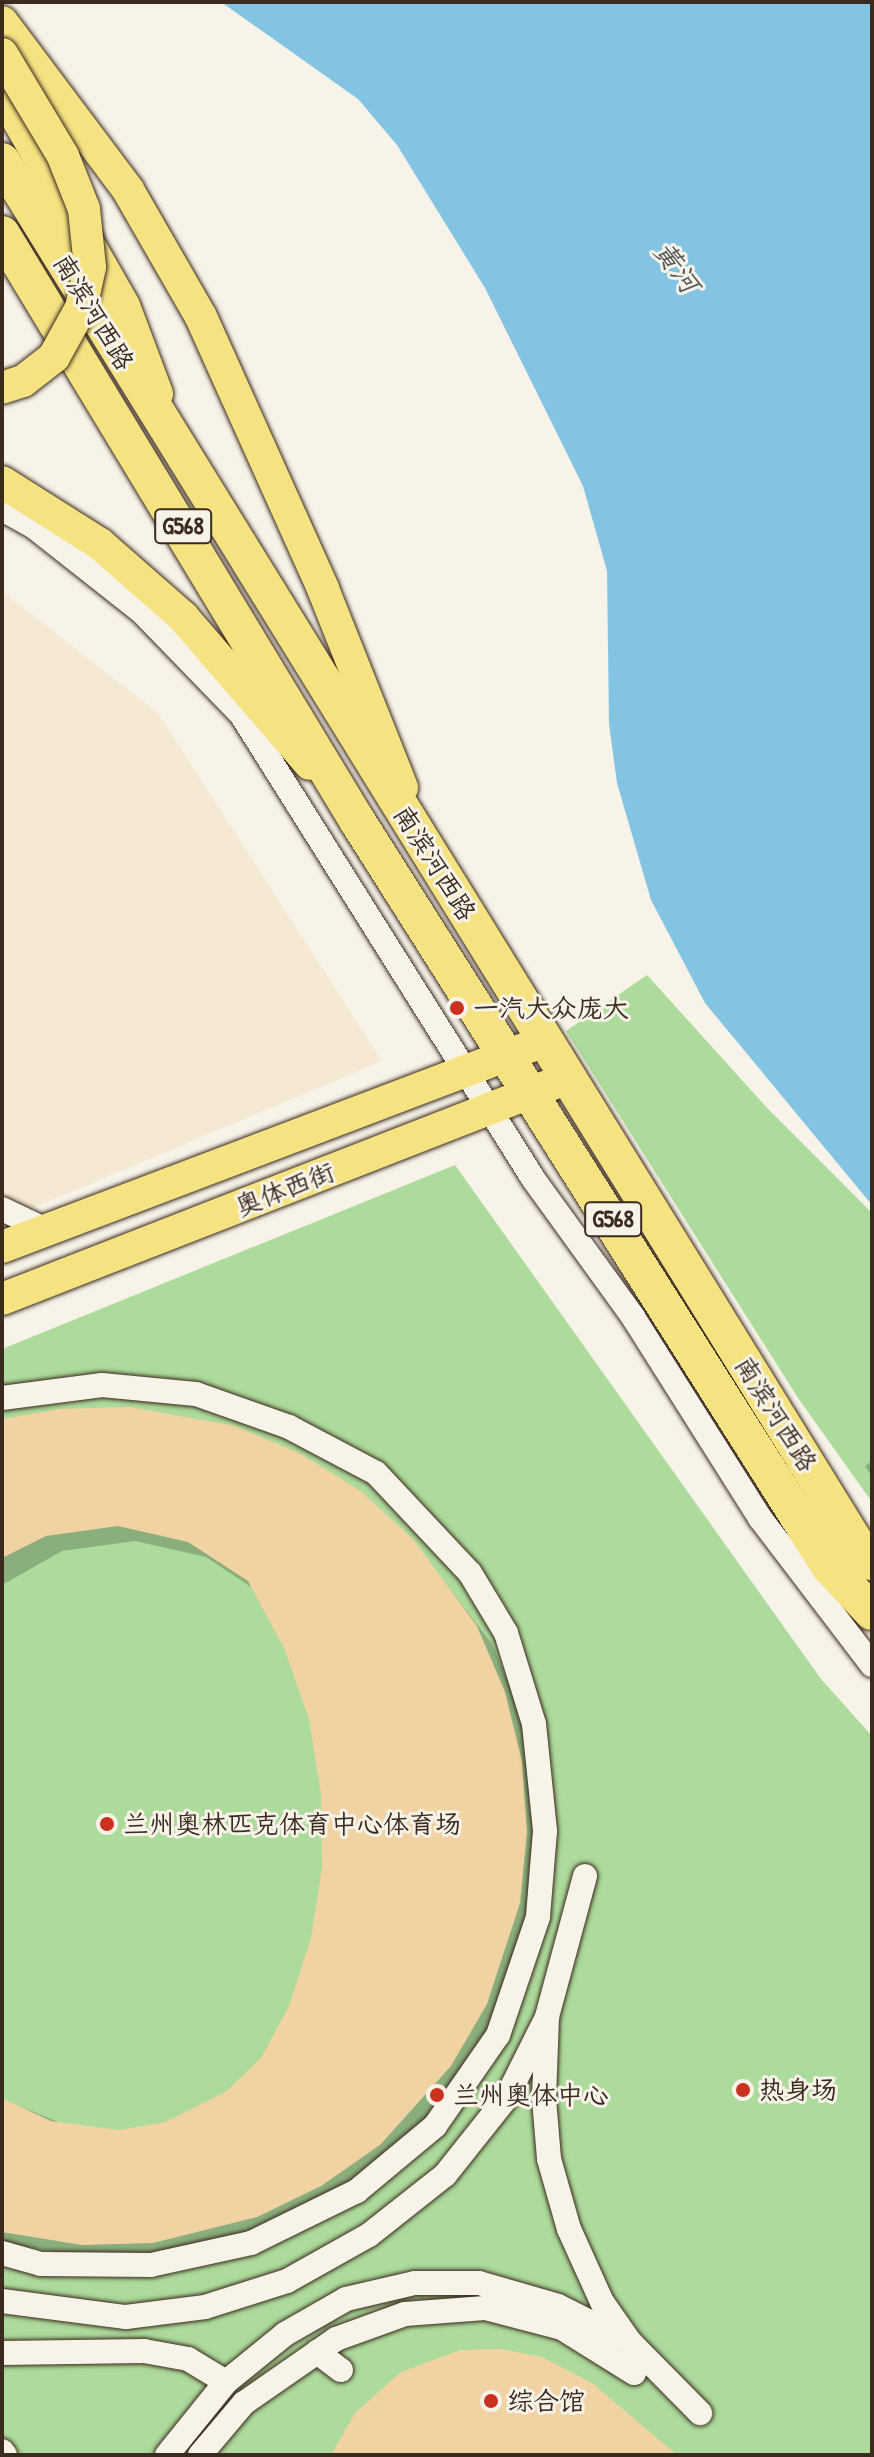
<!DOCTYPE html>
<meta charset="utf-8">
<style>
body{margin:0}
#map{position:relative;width:874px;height:2457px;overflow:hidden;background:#f7f3e8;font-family:"Patrick Hand","LXGW WenKai TC",sans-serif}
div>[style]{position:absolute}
.built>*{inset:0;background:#f5e9d3}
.green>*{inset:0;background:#addb9b}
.water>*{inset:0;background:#83c4e3}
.shadow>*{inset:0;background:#0003}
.building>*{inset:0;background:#f1d2a3}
.roads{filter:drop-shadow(0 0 2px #3b2a1e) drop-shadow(0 0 2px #3b2a1e)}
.minor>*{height:24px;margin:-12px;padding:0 12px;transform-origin:12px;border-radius:12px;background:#f7f3e8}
.major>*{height:32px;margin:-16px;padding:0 16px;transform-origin:16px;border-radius:16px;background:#f5e382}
.highway>*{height:36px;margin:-18px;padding:0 18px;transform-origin:18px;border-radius:18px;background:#f5e382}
.bridges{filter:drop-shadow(0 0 2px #3b2a1e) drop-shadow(0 0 2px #3b2a1e)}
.major-bridge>*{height:32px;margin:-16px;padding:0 16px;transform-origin:16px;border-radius:16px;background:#f5e382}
.dots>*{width:22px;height:22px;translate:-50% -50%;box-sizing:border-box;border:4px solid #f7f3e8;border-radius:50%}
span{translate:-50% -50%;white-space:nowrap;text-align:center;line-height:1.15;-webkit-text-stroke:6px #f7f3e8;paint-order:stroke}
.shield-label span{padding:2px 6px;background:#f7f3e8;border:2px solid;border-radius:6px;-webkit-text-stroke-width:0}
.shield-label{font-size:24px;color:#3b2a1e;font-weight:700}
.street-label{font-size:26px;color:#3b2a1e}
.poi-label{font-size:26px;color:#3b2a1e}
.left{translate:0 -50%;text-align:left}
.water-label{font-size:28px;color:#515859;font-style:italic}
.frame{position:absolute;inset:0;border:4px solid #3b2a1e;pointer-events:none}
</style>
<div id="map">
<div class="built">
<div style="clip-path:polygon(2px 591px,158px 713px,382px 1061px,2px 1221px)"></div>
</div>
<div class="green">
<div style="clip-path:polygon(647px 975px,769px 1110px,872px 1213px,872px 1502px,798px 1398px,566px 1031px)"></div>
<div style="clip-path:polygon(455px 1165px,821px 1679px,872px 1736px,872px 2455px,2px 2455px,2px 1349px)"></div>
</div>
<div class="water">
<div style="clip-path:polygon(221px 2px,872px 2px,872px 1205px,705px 1003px,651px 900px,617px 783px,609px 724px,607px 571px,583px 486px,485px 288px,397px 145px,358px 99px)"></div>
</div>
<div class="shadow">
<div style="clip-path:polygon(2px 1424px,413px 1541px,492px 1644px,520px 1710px,537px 1778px,527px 1954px,467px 2082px,337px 2201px,170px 2258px,99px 2260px,2px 2242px,2px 2099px,73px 2128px,119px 2132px,166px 2124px,229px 2092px,262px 2059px,291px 2007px,313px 1939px,324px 1868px,323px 1794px,311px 1719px,286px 1647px,254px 1589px,206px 1557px,135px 1541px,62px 1551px,2px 1585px)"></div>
<div style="clip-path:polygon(872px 1461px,872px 1477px,865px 1466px)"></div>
</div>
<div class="building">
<div style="clip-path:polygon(130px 1407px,235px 1426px,301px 1454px,362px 1492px,414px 1540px,477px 1626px,505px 1692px,522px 1761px,527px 1832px,520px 1903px,487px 2004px,451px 2066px,380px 2145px,321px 2186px,257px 2217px,153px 2243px,82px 2245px,2px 2232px,2px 2098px,51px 2121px,119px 2130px,165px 2122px,227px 2091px,261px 2058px,289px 2006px,311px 1938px,322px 1868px,321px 1794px,309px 1719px,284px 1648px,248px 1581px,188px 1542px,118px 1526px,46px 1536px,2px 1558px,2px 1419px,59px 1409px)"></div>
<div style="clip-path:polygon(501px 2349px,542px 2357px,592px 2383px,677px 2455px,331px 2455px,355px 2413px,401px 2372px,460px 2350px)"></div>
</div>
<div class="roads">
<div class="minor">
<div style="left:2px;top:509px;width:35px;rotate:29deg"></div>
<div style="left:33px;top:526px;width:139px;rotate:38.3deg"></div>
<div style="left:142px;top:612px;width:142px;rotate:45.9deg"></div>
<div style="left:241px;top:714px;width:550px;rotate:57.84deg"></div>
<div style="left:534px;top:1180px;width:169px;rotate:54.1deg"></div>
<div style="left:633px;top:1317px;width:238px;rotate:57.7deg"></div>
<div style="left:760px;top:1518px;width:185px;rotate:52.7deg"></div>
<div style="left:2px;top:1209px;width:49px;rotate:25.5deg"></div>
<div style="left:2px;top:1398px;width:101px;rotate:-7.4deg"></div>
<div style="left:102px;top:1385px;width:94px;rotate:5.5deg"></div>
<div style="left:196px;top:1394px;width:99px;rotate:19.5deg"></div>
<div style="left:289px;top:1427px;width:98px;rotate:27.9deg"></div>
<div style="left:376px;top:1473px;width:137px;rotate:46.8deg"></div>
<div style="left:470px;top:1573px;width:70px;rotate:59deg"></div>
<div style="left:506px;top:1633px;width:95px;rotate:72.9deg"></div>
<div style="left:534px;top:1724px;width:108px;rotate:84.1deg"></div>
<div style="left:545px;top:1831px;width:86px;rotate:94.7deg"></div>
<div style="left:538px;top:1917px;width:125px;rotate:108.7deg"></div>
<div style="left:498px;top:2035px;width:111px;rotate:124.7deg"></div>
<div style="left:435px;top:2126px;width:102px;rotate:140.2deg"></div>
<div style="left:357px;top:2191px;width:118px;rotate:153.9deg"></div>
<div style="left:251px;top:2243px;width:102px;rotate:167.6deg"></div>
<div style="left:151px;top:2265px;width:110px;rotate:-179.5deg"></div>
<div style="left:41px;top:2264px;width:41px;rotate:-164.2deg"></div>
<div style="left:585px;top:1876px;width:146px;rotate:105.1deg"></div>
<div style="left:547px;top:2017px;width:82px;rotate:92.1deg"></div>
<div style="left:544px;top:2099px;width:60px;rotate:85.2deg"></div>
<div style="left:549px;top:2159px;width:73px;rotate:74.1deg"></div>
<div style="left:569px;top:2229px;width:80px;rotate:65.7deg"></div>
<div style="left:602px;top:2302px;width:49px;rotate:55deg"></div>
<div style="left:630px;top:2342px;width:100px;rotate:45.4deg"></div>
<div style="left:2px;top:2301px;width:125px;rotate:7.4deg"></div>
<div style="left:126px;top:2317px;width:80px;rotate:-7.2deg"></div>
<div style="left:205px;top:2307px;width:86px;rotate:-17.6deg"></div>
<div style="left:287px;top:2281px;width:94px;rotate:-29.3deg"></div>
<div style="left:369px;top:2235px;width:97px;rotate:-38.3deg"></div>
<div style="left:445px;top:2175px;width:100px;rotate:-51.5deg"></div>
<div style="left:507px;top:2097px;width:89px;rotate:-63.4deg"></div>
<div style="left:317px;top:2352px;width:30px;rotate:37deg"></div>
<div style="left:2px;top:2353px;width:142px;rotate:-0.8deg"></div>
<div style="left:144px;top:2351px;width:45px;rotate:10.3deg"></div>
<div style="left:188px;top:2359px;width:44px;rotate:31.2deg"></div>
<div style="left:2px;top:2451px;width:5px;rotate:53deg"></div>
<div style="left:167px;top:2455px;width:94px;rotate:-51.1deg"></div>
<div style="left:226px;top:2382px;width:76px;rotate:-39.1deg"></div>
<div style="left:285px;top:2334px;width:70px;rotate:-29.8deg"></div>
<div style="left:346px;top:2299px;width:71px;rotate:-13.1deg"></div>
<div style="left:415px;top:2283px;width:64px"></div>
<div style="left:479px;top:2283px;width:82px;rotate:16.2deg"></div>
<div style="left:558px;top:2306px;width:78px;rotate:26.6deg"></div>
<div style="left:200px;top:2455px;width:68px;rotate:-49.8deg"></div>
<div style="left:244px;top:2403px;width:112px;rotate:-34.8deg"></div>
<div style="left:336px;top:2339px;width:73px;rotate:-19.9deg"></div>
<div style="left:405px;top:2314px;width:80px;rotate:-4.3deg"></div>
<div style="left:485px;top:2308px;width:80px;rotate:14.6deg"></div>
<div style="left:562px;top:2328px;width:85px;rotate:32deg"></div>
</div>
<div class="major">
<div style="left:2px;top:22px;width:210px;rotate:53.1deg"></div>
<div style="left:128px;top:190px;width:146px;rotate:60.1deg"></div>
<div style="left:201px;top:317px;width:298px;rotate:65.8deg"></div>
<div style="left:323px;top:589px;width:214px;rotate:68.3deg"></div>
<div style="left:2px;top:92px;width:246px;rotate:60.3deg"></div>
<div style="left:124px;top:306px;width:94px;rotate:69.4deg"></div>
<div style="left:2px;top:482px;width:116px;rotate:32.3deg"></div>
<div style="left:100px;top:544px;width:111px;rotate:41.3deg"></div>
<div style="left:183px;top:617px;width:194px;rotate:49.2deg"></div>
<div style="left:2px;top:1247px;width:581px;rotate:-20.78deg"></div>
<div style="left:2px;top:1299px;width:608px;rotate:-21.33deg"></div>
</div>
<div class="highway">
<div style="left:2px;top:161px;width:1627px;rotate:58.29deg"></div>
<div style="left:857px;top:1545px;width:23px;rotate:49deg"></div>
<div style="left:2px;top:234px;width:687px;rotate:58.81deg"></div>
<div style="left:358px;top:822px;width:881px;rotate:57.66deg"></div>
<div style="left:829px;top:1566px;width:63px;rotate:46.9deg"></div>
</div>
</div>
<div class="bridges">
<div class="major-bridge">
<div style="left:2px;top:54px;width:119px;rotate:59.1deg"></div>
<div style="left:63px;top:156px;width:57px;rotate:68.4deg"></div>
<div style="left:84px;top:209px;width:58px;rotate:84.1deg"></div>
<div style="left:90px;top:267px;width:42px;rotate:102.4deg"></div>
<div style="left:81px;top:308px;width:56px;rotate:118.9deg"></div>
<div style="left:54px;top:357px;width:39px;rotate:142deg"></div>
<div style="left:23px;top:381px;width:22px;rotate:162deg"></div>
</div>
</div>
<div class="dots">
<div style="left:457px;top:1008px;background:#c8321e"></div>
<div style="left:107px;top:1824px;background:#c8321e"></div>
<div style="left:743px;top:2090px;background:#c8321e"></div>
<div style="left:437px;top:2095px;background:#c8321e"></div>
<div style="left:491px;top:2401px;background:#c8321e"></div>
</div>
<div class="shield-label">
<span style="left:183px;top:526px">G568</span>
<span style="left:613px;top:1219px">G568</span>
</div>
<div class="street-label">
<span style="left:94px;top:312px;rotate:59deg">南滨河西路</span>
<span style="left:435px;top:863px;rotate:58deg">南滨河西路</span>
<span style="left:285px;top:1189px;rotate:-21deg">奥体西街</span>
<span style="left:776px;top:1414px;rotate:58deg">南滨河西路</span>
</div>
<div class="poi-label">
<span class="left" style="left:473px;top:1008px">一汽大众庞大</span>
<span class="left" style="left:123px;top:1824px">兰州奥林匹克体育中心体育场</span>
<span class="left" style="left:759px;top:2090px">热身场</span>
<span class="left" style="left:453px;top:2095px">兰州奥体中心</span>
<span class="left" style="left:507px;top:2401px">综合馆</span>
</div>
<div class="water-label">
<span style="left:677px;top:267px;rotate:54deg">黄河</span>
</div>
<div class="frame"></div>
</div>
